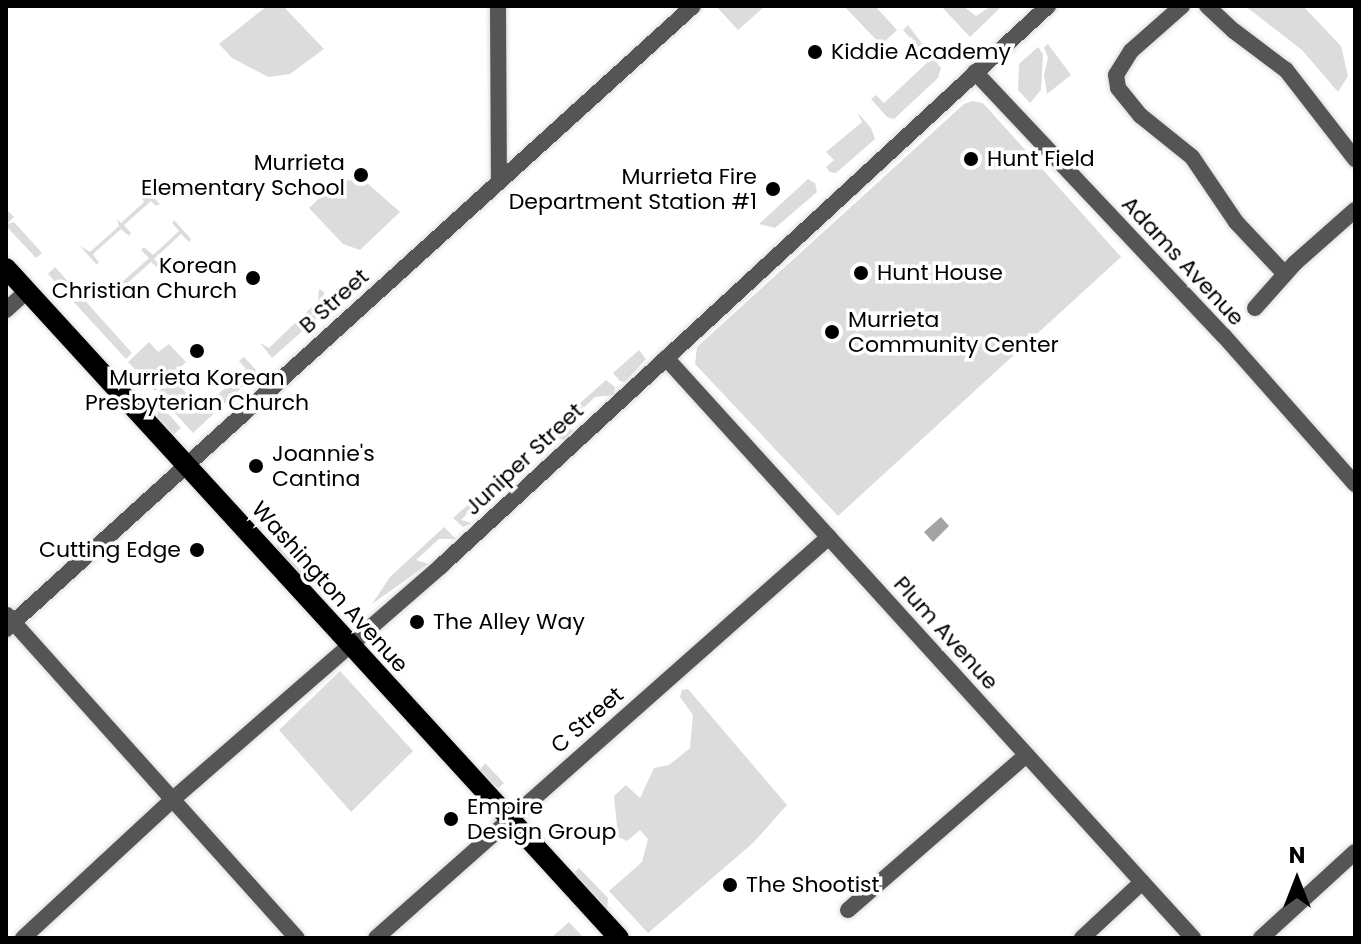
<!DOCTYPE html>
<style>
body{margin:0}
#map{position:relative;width:1361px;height:944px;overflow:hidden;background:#fff;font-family:Poppins,sans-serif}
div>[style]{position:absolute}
.green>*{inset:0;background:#dcdcdc}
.water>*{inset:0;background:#a3a3a3}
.roads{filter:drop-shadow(0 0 2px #dbdbdb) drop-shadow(0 0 2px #dbdbdb)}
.minor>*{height:16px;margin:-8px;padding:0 8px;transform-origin:8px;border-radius:8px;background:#555}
.major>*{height:20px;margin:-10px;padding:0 10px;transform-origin:10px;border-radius:10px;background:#000}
.dots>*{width:22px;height:22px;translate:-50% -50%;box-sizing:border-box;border:4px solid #fff;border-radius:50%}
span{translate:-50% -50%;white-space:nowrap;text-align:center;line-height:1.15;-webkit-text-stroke:7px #fff;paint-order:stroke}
.poi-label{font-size:22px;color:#000}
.left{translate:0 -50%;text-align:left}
.right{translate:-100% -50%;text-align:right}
.street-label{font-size:22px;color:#000}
.frame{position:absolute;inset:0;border:8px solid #000;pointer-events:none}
.north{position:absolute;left:1257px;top:840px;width:80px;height:80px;-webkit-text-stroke:6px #fff;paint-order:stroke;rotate:0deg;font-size:22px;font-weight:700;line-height:32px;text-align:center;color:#000}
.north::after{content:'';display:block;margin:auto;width:28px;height:36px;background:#000;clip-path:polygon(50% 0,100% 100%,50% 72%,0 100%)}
</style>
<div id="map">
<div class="green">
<div style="clip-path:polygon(267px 6px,283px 6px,324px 49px,290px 74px,268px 77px,232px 58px,219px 44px)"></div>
<div style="clip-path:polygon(716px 6px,765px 6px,738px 30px)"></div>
<div style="clip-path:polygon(844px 6px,875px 6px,897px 30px,881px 45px)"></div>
<div style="clip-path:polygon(941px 6px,963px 6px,976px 16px,991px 6px,1002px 6px,970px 37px)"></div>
<div style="clip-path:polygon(1245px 6px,1303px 6px,1341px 46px,1348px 76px,1338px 92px,1302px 50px)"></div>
<div style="clip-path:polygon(908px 25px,941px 68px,938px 78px,894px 119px,887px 117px,871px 99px,876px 95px,884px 103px,930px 60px,903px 30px)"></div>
<div style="clip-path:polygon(1048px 44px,1071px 75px,1047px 94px,1044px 75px,1048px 58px,1044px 47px)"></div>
<div style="clip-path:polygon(1038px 47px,1043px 54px,1041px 90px,1030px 103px,1018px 90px,1019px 64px)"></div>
<div style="clip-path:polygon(972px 101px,983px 103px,1121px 257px,838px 516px,695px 364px,697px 347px,964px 104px)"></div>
<div style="clip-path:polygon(857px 112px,871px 128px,875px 139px,836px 173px,830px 172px,826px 167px,834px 160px,826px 152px,862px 122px)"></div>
<div style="clip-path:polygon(808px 179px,815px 183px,817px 192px,775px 228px,759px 224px)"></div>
<div style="clip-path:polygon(346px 180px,366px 182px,400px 212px,360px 250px,343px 244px,309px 208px,330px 188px)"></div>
<div style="clip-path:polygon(147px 191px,160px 204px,156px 206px,151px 201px,124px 225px,131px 233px,129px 236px,121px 229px,93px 254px,99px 263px,96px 264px,80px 246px,90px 252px,119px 226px,117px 219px,121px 223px,144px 202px,140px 196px)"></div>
<div style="clip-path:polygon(6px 209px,14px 217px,7px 224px,14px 222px,42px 253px,36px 258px,6px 226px)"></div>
<div style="clip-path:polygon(174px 220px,191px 239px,189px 242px,181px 234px,154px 259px,162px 267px,159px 269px,151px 262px,123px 287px,129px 296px,127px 298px,110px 279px,120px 284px,149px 258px,141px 250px,144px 247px,153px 255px,179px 231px,172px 223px)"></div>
<div style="clip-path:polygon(55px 267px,132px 353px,126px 359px,48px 274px)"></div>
<div style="clip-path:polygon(319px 289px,324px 292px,323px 313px,272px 358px,260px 343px,269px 348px,318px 301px)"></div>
<div style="clip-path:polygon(149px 342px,158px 352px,169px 344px,186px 362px,155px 391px,128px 362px)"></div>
<div style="clip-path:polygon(639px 350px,646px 359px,625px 382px,620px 381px,613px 373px)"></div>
<div style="clip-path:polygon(244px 357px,256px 370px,253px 377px,193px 433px,157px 393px,181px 373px,188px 380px,182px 389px,202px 409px,246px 369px,239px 361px)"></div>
<div style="clip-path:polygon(606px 380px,615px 387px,614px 395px,595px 397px,562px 428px,574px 430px,564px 440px,560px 439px,551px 429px)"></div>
<div style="clip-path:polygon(158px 402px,181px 428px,173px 435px,158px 417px)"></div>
<div style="clip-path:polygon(487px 488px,497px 501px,477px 504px,461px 520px,472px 523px,463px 527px,453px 518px)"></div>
<div style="clip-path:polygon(444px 527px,456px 539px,439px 539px,416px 560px,428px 564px,372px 604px,390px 577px)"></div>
<div style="clip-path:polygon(280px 538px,301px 564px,301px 576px,276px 548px)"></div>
<div style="clip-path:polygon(340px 671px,413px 751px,351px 812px,279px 730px)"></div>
<div style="clip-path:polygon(688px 689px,787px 805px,753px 843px,648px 933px,609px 891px,642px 862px,648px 839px,640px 830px,627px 841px,618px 837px,614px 796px,626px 785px,640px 798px,654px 768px,669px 765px,690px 748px,693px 715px,680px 697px,682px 690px)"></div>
<div style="clip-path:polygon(485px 763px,504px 783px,498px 788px,479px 772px)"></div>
<div style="clip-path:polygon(579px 868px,608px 898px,607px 912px,573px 874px)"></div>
<div style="clip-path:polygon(569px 922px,584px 938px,551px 938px)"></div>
</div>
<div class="water">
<div style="clip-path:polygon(941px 517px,949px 526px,933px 542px,924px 532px)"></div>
</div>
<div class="roads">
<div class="minor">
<div style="left:498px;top:6px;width:175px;rotate:89.7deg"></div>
<div style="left:1182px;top:6px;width:68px;rotate:138.6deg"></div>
<div style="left:1131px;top:51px;width:28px;rotate:122deg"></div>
<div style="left:1116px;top:75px;width:13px;rotate:81deg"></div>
<div style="left:1118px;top:88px;width:36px;rotate:51deg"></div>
<div style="left:1141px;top:116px;width:65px;rotate:38.8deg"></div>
<div style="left:1192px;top:157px;width:78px;rotate:55.9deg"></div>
<div style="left:1236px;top:222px;width:71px;rotate:46.7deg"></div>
<div style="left:1207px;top:6px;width:37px;rotate:43deg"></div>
<div style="left:1234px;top:31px;width:65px;rotate:36.9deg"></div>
<div style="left:1286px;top:70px;width:113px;rotate:52.2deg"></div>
<div style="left:975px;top:72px;width:363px;rotate:46.7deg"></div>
<div style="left:1224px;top:336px;width:198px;rotate:48.5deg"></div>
<div style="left:1255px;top:308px;width:60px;rotate:-48.4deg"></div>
<div style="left:1295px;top:263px;width:80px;rotate:-41.5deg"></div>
<div style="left:6px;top:310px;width:28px;rotate:-42deg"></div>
<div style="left:666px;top:358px;width:784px;rotate:47.74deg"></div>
<div style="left:7px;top:615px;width:434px;rotate:48.1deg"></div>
<div style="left:6px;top:629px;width:927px;rotate:-42.2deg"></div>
<div style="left:848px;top:910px;width:236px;rotate:-41deg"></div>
<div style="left:23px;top:938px;width:203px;rotate:-42.8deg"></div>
<div style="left:172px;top:800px;width:357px;rotate:-41deg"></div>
<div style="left:441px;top:566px;width:826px;rotate:-42.69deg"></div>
<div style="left:376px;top:938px;width:605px;rotate:-41.52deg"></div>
<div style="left:1082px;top:938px;width:82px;rotate:-43deg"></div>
<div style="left:1261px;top:938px;width:127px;rotate:-42.5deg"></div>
</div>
<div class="major">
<div style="left:6px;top:268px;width:908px;rotate:47.54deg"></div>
</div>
</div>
<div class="dots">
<div style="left:815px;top:52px;background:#000"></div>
<div style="left:971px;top:159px;background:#000"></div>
<div style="left:361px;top:175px;background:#000"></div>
<div style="left:773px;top:189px;background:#000"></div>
<div style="left:861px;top:273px;background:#000"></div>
<div style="left:253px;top:278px;background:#000"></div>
<div style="left:832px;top:332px;background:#000"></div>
<div style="left:197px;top:351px;background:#000"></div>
<div style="left:256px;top:466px;background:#000"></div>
<div style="left:197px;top:550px;background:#000"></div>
<div style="left:417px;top:622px;background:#000"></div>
<div style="left:451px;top:819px;background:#000"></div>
<div style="left:730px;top:885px;background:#000"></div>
</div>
<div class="poi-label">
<span class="left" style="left:831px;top:52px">Kiddie Academy</span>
<span class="left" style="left:987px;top:159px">Hunt Field</span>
<span class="right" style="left:345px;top:175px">Murrieta<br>Elementary School</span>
<span class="right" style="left:757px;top:189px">Murrieta Fire<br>Department Station #1</span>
<span class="right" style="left:237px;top:278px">Korean<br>Christian Church</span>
<span class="left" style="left:877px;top:273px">Hunt House</span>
<span class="left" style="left:848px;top:332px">Murrieta<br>Community Center</span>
<span style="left:197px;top:390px">Murrieta Korean<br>Presbyterian Church</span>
<span class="left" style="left:272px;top:466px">Joannie's<br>Cantina</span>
<span class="right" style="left:181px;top:550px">Cutting Edge</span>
<span class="left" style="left:433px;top:622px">The Alley Way</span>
<span class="left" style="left:467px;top:819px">Empire<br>Design Group</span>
<span class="left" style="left:746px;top:885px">The Shootist</span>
</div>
<div class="street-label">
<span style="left:1183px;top:261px;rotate:47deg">Adams Avenue</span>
<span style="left:334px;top:301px;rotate:-42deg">B Street</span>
<span style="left:524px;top:459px;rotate:-43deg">Juniper Street</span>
<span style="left:330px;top:587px;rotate:48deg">Washington Avenue</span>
<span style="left:946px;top:633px;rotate:48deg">Plum Avenue</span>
<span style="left:587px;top:720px;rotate:-41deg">C Street</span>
</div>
<div class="frame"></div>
<div class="north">N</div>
</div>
